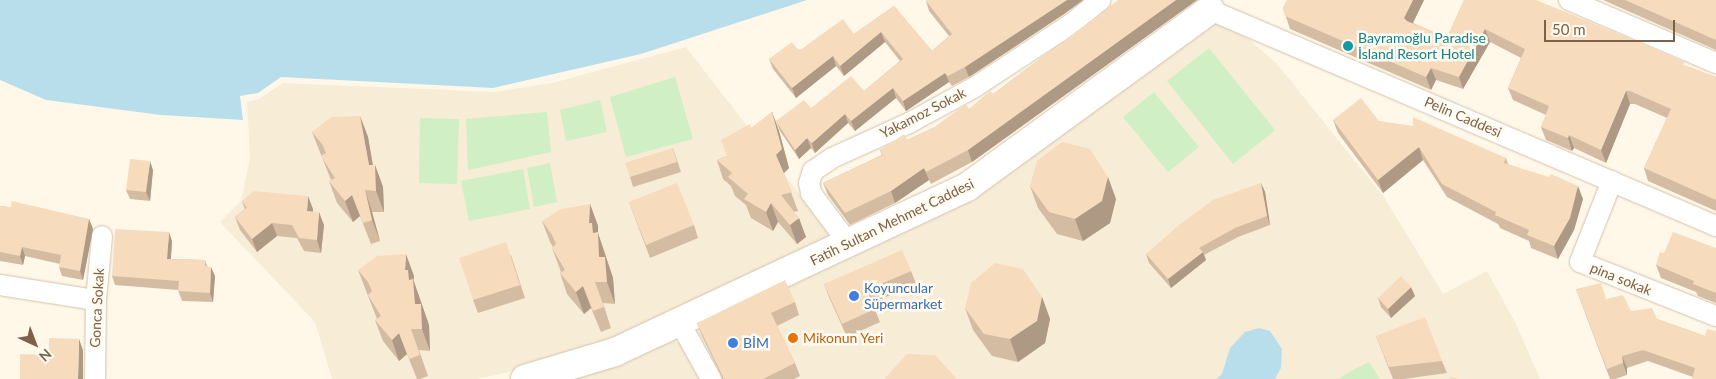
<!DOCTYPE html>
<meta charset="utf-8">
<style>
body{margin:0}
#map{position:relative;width:1716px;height:379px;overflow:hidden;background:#fff8e8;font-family:Lato,sans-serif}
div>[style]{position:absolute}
.residential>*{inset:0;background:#f7ecd6}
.green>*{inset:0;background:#d0efc4}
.water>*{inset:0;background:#b9deeb}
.roads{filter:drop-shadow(0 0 1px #d3c1ac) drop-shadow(0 0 1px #d3c1ac)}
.street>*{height:20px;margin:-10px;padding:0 10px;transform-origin:10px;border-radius:10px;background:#fff}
.secondary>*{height:28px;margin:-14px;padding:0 14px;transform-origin:14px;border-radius:14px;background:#fff}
.wall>*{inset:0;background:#d4bca3}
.shaded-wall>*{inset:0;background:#ad9984}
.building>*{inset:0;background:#f7dbbd}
.dots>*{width:14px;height:14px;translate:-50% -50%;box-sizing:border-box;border:2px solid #fffbf1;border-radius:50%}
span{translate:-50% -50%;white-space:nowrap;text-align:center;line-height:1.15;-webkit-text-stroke:5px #fffbf1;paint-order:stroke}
.culture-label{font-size:14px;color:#0d838f}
.left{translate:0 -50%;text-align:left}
.street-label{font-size:14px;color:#7d6148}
.shop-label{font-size:14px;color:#366cbe}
.food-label{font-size:14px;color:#c56008}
.north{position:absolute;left:10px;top:319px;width:50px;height:50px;-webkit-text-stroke:4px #fffbf1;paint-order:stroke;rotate:137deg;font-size:14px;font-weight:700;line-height:20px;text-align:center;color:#7d6148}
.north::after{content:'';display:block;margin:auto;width:18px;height:22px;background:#7d6148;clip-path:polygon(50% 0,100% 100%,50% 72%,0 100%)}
.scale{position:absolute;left:1544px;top:20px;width:131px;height:22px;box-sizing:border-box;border:2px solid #7d6148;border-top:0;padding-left:6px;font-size:15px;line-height:18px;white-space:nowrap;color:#7d6148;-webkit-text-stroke:4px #fffbf1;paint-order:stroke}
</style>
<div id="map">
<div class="residential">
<div style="clip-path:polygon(1212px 18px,1250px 40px,1277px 64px,1384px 197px,1443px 294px,1487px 271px,1516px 324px,1540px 379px,1380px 379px,1368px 363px,1339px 379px,720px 379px,693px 331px,799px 279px)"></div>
<div style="clip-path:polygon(686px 47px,838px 244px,563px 360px,478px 379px,332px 379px,315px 322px,220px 222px,241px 201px,250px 158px,247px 102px,259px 99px,283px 83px,493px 92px,552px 83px)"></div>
<div style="clip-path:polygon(673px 340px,684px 346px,702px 379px,565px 379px)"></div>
</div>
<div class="green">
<div style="clip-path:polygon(1209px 48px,1275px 130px,1233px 164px,1167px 81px)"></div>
<div style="clip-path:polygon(675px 77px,693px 139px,626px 157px,610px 97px)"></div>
<div style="clip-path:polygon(1154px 92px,1199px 147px,1168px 172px,1123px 117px)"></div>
<div style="clip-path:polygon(600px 100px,607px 132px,566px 141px,560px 110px)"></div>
<div style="clip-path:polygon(547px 112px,551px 152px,468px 170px,466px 119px)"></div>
<div style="clip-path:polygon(420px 118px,459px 119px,457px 184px,419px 183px)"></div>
<div style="clip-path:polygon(550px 163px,557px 202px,534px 207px,527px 168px)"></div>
<div style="clip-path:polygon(523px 169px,530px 209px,469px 221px,461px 181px)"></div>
<div style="clip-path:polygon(1369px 362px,1380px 379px,1338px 379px,1351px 371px)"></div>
</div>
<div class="water">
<div style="clip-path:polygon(0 0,807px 0,641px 54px,493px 88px,281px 77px,258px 93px,240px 96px,243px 120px,161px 115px,46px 100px,0 80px)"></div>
<div style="clip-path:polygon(1259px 328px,1270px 331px,1282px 349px,1281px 368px,1275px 379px,1216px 379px,1222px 374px,1230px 348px,1245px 332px)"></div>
</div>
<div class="roads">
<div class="street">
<div style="left:1569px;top:0;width:160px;rotate:23.2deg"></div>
<div style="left:1210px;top:10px;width:550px;rotate:23.12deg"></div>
<div style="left:1612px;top:181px;width:87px;rotate:111.6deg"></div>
<div style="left:1580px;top:262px;width:146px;rotate:21.7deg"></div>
<div style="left:849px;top:244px;width:64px;rotate:-126.7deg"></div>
<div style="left:811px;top:193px;width:10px;rotate:-101deg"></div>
<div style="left:809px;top:183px;width:13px;rotate:-72deg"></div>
<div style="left:813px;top:171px;width:23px;rotate:-34deg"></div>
<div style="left:832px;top:158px;width:85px;rotate:-24.4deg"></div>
<div style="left:909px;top:123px;width:75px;rotate:-28.6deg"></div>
<div style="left:975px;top:87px;width:115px;rotate:-33.3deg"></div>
<div style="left:1071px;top:24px;width:38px;rotate:-39deg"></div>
<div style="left:0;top:285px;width:97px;rotate:8.9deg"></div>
<div style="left:680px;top:323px;width:64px;rotate:61deg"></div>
<div style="left:95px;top:379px;width:79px;rotate:-89.3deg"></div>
<div style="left:96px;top:300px;width:64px;rotate:-84.6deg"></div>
</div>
<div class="secondary">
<div style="left:525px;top:379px;width:94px;rotate:-16.7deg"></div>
<div style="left:615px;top:352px;width:389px;rotate:-25.1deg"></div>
<div style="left:967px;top:187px;width:301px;rotate:-36.1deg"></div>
</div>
</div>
<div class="wall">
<div style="clip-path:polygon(928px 0,1083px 0,1064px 14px,969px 77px,952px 86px,949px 82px,906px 111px,896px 98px,855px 131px,848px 123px,815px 153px,811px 148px,799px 159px,780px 131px,776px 121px,811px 108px,864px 91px,900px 61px,885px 42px,844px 76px,836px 66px,796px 98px,773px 69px,769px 59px,854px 34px,894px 6px,932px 51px,949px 36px,929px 11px,926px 1px)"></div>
<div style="clip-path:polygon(1119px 0,1197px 0,972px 162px,931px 184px,929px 180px,895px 203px,850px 225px,828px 195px,823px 183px,882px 155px,880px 150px,907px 140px,933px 128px,969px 109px,993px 94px)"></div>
<div style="clip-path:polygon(1288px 0,1424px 0,1413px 23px,1447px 38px,1464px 0,1686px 66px,1716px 77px,1716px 211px,1648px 181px,1644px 168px,1667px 118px,1635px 104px,1630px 104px,1606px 163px,1574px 148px,1572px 151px,1546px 140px,1541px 127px,1546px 115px,1513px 100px,1508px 88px,1521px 58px,1490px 42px,1463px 89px,1436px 80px,1431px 90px,1290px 29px,1283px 8px)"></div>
<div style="clip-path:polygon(1603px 0,1716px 0,1716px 50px)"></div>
<div style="clip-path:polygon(772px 112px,779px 131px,789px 168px,784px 173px,798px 211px,794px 212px,806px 237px,797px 244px,778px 222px,773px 231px,751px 218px,746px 205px,735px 196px,731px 186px,723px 179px,717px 160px,727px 156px,752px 128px)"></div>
<div style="clip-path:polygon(360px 116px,368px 137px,373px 165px,375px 165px,383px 187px,384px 212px,372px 212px,380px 241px,371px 244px,360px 216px,353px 222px,337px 203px,329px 181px,331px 180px,312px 132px)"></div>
<div style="clip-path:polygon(1333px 120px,1379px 121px,1506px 158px,1508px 164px,1583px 199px,1574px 230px,1558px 259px,1531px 248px,1529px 241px,1500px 228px,1498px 224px,1447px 197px,1423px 160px,1383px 193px,1338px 133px)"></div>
<div style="clip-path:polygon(673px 148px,681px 172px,633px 187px,630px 177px)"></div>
<div style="clip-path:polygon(153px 170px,150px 201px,130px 199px,126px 190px)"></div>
<div style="clip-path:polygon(1261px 183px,1265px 192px,1270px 225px,1238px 237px,1204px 255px,1206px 260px,1171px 288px,1149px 263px,1146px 254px)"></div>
<div style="clip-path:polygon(1030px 186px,1116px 199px,1110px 223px,1083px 241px,1057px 234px,1038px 208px)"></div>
<div style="clip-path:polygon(242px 201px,313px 209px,313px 212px,324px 225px,321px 253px,304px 251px,297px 238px,277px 236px,257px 252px,240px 230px,235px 217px,245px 209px)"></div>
<div style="clip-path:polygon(629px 202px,694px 225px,698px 238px,650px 258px)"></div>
<div style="clip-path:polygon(590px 204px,598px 226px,598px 233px,613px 278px,615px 304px,603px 303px,611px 328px,601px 332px,591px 308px,584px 314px,567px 294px,560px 273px,561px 272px,552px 248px,553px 247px,550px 242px,542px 221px)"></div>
<div style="clip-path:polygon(0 206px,89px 219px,93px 229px,83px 280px,62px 276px,59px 267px,60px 264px,25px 256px,23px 265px,0 261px)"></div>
<div style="clip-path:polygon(172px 241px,171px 259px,205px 260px,207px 266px,215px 276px,213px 302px,182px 301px,178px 290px,115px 285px,112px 276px)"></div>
<div style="clip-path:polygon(1716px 248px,1716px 303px,1698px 296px,1696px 292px,1661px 278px,1656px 265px,1664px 253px)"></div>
<div style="clip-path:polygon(511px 255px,525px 298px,478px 313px,473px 300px)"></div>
<div style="clip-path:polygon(358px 270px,414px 276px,413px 279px,429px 325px,430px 351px,419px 350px,428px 376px,420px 379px,417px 379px,407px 354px,399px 361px,383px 341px,375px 320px,377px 319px)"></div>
<div style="clip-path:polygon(911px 271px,916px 284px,872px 303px,880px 322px,847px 337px,829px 297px,824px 284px)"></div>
<div style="clip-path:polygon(1576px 289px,1606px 299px,1631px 311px,1657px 319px,1705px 336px,1693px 377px,1648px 361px,1627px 368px,1627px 375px,1615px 379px,1610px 379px)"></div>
<div style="clip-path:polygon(1415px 296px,1391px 318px,1381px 307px,1378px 298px)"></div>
<div style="clip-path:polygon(1042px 297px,1050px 319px,1045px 343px,1018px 362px,992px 356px,973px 330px,965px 308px)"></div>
<div style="clip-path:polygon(795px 302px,799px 315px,777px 326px,795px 363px,800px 376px,794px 379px,723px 379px,702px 336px,697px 323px)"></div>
<div style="clip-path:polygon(1376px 336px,1442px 361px,1447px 373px,1404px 379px,1393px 379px)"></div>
</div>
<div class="shaded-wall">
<div style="clip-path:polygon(1067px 0,1083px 0,1064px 14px,969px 77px,965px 67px)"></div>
<div style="clip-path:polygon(1176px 0,1197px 0,972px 162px,968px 150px)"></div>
<div style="clip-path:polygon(1413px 0,1424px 0,1409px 31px,1404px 18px)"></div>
<div style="clip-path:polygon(1485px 29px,1490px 42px,1463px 89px,1459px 77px)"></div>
<div style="clip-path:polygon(881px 32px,885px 42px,844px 76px,840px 66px)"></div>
<div style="clip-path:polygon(833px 56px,836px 66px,796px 98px,792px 88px)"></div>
<div style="clip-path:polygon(1431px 68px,1436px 80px,1431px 90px,1426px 77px)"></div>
<div style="clip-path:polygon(945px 73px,949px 82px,906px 111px,903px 101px)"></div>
<div style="clip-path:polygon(893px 88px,896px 98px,855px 131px,851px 121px)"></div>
<div style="clip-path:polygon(1626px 91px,1630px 104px,1606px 163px,1601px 150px)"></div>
<div style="clip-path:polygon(772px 112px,779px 131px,789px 168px,783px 174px,776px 155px)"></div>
<div style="clip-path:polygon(845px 114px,848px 123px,815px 153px,812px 143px)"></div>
<div style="clip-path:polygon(360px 116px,368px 137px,375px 179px,375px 165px,383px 187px,384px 212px,376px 191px,369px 165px)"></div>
<div style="clip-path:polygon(1569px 135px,1574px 148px,1572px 151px,1568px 138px)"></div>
<div style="clip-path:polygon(807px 138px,811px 148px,799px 159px,795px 150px)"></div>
<div style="clip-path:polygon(1419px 147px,1423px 160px,1383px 193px,1378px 180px)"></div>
<div style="clip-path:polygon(150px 161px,153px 170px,150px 201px,146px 192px)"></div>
<div style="clip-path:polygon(924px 168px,929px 180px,895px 203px,891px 191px)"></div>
<div style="clip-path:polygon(1108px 177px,1116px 199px,1110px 223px,1083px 241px,1075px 219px)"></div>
<div style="clip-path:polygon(1261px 183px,1265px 192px,1270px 225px,1267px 216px)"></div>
<div style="clip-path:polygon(1578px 186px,1583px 199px,1574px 230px,1558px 259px,1554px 246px)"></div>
<div style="clip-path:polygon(365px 190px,372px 212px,380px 241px,372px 220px)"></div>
<div style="clip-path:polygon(352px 195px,360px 216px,353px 222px,345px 201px)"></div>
<div style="clip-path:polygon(308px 196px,313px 209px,312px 224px,307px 211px)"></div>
<div style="clip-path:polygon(771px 203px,778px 222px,773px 231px,766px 212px)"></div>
<div style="clip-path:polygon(590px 204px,598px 226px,598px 233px,613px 278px,615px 304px,607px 282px,589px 223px)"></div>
<div style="clip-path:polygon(319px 212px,324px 225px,321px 253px,317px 240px)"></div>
<div style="clip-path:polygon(799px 218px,806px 237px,797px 244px,790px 225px)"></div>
<div style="clip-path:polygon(89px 219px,93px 229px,83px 280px,80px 271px)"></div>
<div style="clip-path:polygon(272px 223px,277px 236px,257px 252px,252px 239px)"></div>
<div style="clip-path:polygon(169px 232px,172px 241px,170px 268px,167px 259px)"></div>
<div style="clip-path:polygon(22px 247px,25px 256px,23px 265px,20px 256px)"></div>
<div style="clip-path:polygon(1203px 252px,1206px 260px,1171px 288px,1168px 279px)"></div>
<div style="clip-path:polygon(406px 254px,414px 276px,413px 285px,413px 279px,429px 325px,430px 351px,422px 329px,405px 270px)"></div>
<div style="clip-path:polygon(211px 267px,215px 276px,213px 302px,210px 293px)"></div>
<div style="clip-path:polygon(583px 286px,591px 308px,584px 314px,576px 292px)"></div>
<div style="clip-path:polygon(1411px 287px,1415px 296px,1391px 318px,1388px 309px)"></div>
<div style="clip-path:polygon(1042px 297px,1050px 319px,1045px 343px,1018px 362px,1010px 339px)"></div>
<div style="clip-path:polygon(399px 333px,407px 354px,399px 361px,392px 340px)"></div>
<div style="clip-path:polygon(79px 339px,83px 350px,83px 379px,78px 379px)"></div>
<div style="clip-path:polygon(1622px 356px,1627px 368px,1627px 375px,1623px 363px)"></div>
</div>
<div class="building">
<div style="clip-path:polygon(928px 0,1067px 0,965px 67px,948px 76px,945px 73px,903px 101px,893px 88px,851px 121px,845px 114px,812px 143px,807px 138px,795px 150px,776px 121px,804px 100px,811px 108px,851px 76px,864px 91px,903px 59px,881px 32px,840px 66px,833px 56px,792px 88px,769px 59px,792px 42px,799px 51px,843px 19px,854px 34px,894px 6px,932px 51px,952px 34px,926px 1px)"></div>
<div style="clip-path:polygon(1119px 0,1176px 0,968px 150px,926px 172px,924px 168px,891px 191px,845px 213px,823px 183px,883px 155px,880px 150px,904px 134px,907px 140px,933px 128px,966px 104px,969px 109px,990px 91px,993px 94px)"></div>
<div style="clip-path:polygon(1288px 0,1413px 0,1404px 18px,1407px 21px,1447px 38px,1464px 0,1536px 0,1685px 61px,1683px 65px,1716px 77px,1716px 200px,1644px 168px,1671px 109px,1630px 91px,1626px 91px,1601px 150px,1569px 135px,1568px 138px,1541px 127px,1549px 106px,1508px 88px,1525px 49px,1485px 29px,1459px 77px,1431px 68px,1426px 77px,1285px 16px,1283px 8px,1286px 1px)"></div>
<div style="clip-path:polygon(1625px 0,1716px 0,1716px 40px)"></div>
<div style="clip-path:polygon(1361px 98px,1379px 121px,1413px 126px,1413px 117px,1506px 158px,1504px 163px,1549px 177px,1551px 174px,1578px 186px,1570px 218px,1554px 246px,1527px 235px,1529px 230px,1495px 215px,1496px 212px,1442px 184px,1419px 147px,1378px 180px,1333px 120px)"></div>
<div style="clip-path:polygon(772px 112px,782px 149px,776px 155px,792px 192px,781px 195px,799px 218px,790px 225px,771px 203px,766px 212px,744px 199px,748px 194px,728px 177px,732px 173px,717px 160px,727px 156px,721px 140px,750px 124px,751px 128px)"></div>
<div style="clip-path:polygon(360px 116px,369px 165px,375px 165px,376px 191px,365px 190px,372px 220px,363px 223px,352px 195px,345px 201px,329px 181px,335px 178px,321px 156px,326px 153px,322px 144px,312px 132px,331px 117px)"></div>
<div style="clip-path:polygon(1062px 142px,1090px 149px,1108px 177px,1102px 201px,1075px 219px,1049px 212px,1030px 186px,1037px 161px)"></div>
<div style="clip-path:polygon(673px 148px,677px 162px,630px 177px,625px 163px)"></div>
<div style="clip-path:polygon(130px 159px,150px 161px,146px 192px,126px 190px)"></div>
<div style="clip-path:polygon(677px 183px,694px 225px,646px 245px,629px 202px)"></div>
<div style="clip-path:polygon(1261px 183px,1267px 216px,1235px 228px,1199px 248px,1203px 252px,1168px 279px,1146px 254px,1179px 225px,1213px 200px)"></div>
<div style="clip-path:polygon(254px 191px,308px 196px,307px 211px,319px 212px,317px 240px,299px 238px,292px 225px,272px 223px,252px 239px,235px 217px,247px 208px,242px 201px)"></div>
<div style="clip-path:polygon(12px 201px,89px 219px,80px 271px,59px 267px,61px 255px,22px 247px,20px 256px,0 252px,0 206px,11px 207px)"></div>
<div style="clip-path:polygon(590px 204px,589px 223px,592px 223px,593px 233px,598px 232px,599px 257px,605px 257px,607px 282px,595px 282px,604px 307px,593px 311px,583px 286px,576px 292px,560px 273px,565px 270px,552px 248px,556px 244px,552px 235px,542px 221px,561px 209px)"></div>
<div style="clip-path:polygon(115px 229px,169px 232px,167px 259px,205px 260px,205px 266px,211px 267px,210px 293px,178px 291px,179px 281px,112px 276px)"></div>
<div style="clip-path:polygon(1673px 232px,1716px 248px,1716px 293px,1693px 284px,1694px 281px,1656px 265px,1660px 252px,1664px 253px)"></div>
<div style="clip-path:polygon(506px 242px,520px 285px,473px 300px,459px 258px)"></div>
<div style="clip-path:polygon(902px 250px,911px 271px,867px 290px,875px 309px,842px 324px,824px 284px)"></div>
<div style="clip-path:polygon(406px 254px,405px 270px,408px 270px,409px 280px,413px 279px,415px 304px,421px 304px,422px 329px,411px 329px,420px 355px,409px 359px,399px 333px,392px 340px,375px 320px,381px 316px,368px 295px,372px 291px,368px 282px,358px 270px,377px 256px)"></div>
<div style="clip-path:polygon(995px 263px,1023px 269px,1042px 297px,1037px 321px,1010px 339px,984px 334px,965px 308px,971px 283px)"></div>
<div style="clip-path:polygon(1401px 276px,1411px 287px,1388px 309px,1378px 298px)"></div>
<div style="clip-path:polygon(785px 280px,795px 302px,771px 313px,795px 363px,763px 379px,724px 379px,697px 323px)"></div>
<div style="clip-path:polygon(1601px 283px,1606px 299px,1623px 295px,1631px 311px,1652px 308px,1657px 319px,1705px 336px,1707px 329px,1716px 331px,1716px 379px,1692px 379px,1695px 368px,1643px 350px,1622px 356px,1623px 363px,1607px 369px,1576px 289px)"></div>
<div style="clip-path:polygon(1425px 317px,1442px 361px,1389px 367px,1376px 336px)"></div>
<div style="clip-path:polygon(49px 338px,79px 339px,78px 379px,20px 379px,20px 354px,49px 355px)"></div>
<div style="clip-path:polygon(907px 354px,935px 355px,957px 379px,885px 379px,886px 377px)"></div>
<div style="clip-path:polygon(1451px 377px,1460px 379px,1450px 379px)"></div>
</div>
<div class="dots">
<div style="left:1348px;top:46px;background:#0f9aa8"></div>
<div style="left:854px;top:296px;background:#3f7fe0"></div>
<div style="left:793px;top:338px;background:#e8710a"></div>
<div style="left:733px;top:343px;background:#3f7fe0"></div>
</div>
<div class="culture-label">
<span class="left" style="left:1358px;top:46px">Bayramoğlu Paradise<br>İsland Resort Hotel</span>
</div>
<div class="street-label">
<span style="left:923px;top:113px;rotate:-27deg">Yakamoz Sokak</span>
<span style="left:1463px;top:117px;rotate:23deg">Pelin Caddesi</span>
<span style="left:892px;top:222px;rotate:-26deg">Fatih Sultan Mehmet Caddesi</span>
<span style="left:1621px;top:279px;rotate:22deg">pina sokak</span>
<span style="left:97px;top:308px;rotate:-87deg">Gonca Sokak</span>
</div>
<div class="shop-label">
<span class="left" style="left:864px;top:296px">Koyuncular<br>Süpermarket</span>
<span class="left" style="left:743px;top:343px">BİM</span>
</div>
<div class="food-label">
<span class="left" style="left:803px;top:338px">Mikonun Yeri</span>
</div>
<div class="north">N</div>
<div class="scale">50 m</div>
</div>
